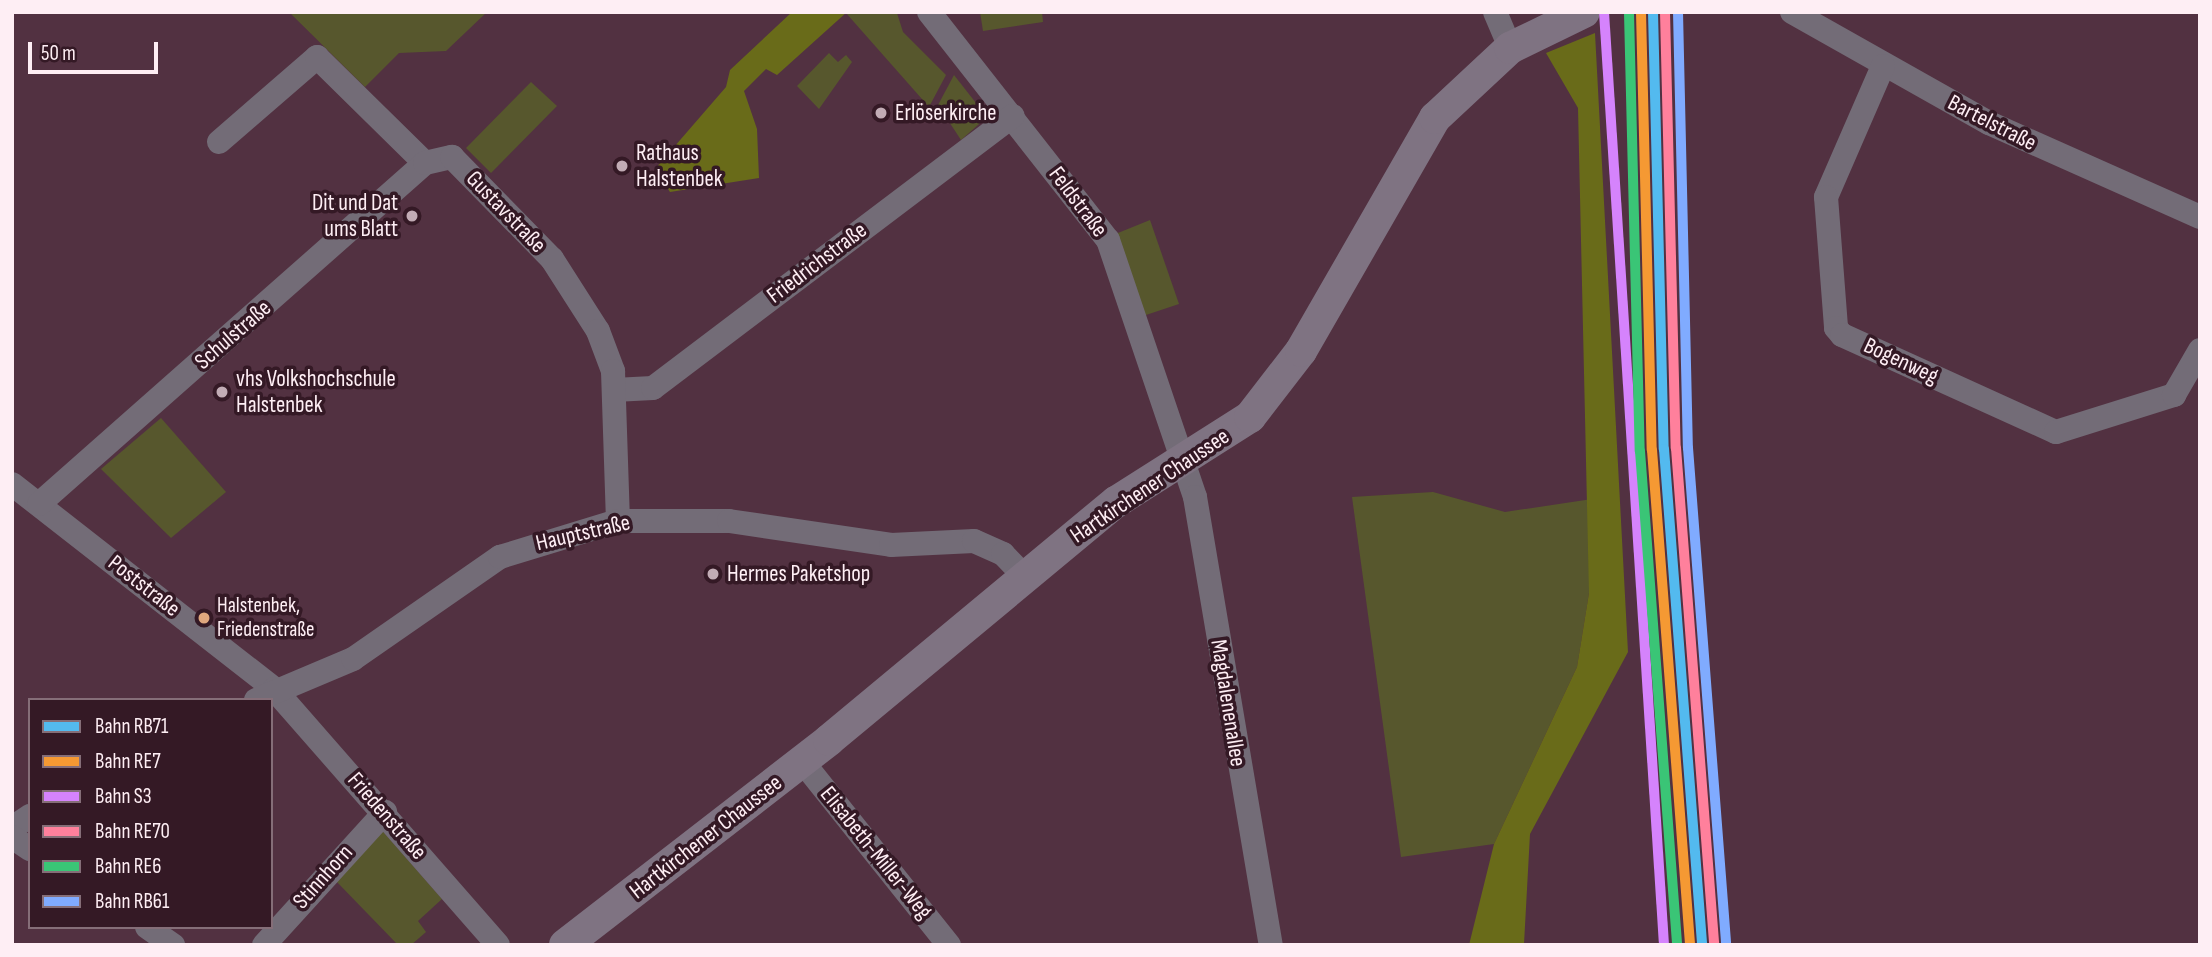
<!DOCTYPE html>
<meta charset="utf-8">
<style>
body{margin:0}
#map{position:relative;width:2212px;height:957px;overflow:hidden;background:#523141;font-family:"Sofia Sans Condensed",sans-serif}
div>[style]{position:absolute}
.green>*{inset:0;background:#57572d}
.forest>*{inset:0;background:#696b19}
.minor>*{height:24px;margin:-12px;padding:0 12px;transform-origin:12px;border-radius:12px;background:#736c77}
.major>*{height:32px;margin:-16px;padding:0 16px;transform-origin:16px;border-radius:16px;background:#7f7382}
.rail-1>*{height:10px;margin:-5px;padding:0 5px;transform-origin:5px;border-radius:5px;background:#53baef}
.rail-2>*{height:10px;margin:-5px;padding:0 5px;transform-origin:5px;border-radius:5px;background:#f59933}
.rail-3>*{height:10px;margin:-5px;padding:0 5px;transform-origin:5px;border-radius:5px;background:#d583fc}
.rail-4>*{height:10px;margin:-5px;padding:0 5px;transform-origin:5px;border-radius:5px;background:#ff809c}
.rail-5>*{height:10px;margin:-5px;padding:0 5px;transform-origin:5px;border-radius:5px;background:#3ac576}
.rail-6>*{height:10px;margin:-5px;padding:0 5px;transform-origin:5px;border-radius:5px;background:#80abff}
.dots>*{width:19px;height:19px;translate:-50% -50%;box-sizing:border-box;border:4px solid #341925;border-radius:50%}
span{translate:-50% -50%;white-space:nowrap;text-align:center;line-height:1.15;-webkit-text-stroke:7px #341925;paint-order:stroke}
.bus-label{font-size:21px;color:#feeef4}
.left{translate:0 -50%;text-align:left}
.poi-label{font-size:23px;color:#feeef4}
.right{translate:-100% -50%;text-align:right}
.street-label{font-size:23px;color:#feeef4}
.frame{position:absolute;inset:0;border:14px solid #feeef4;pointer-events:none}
.legend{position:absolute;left:28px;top:698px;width:245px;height:231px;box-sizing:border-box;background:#341925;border:2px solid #856e78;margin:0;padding:9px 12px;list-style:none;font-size:21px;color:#feeef4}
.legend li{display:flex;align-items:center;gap:14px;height:35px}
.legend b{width:35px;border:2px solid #856e78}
.scale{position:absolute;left:28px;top:42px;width:130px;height:32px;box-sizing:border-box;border:4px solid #feeef4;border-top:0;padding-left:9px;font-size:21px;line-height:24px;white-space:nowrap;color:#feeef4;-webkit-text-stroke:5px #341925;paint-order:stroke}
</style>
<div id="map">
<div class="green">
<div style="clip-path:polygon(289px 12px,487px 12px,446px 51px,399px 53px,365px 87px)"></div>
<div style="clip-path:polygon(980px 12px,1042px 12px,1043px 22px,983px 31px)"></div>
<div style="clip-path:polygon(846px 13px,897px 13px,903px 32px,946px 75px,929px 107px)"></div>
<div style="clip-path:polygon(829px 53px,838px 62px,846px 55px,852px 62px,819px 109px,797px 86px)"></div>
<div style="clip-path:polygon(954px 75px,987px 117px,961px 140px,938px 105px)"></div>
<div style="clip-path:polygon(531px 82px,557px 106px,491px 173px,466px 148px)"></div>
<div style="clip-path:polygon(1150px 220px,1179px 304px,1140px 317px,1113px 235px)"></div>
<div style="clip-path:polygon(161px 418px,226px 492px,171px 538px,101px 469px)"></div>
<div style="clip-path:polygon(1433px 492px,1505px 512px,1592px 499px,1589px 593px,1577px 667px,1494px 844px,1401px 857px,1352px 497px)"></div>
<div style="clip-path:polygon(380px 828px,442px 899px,418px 921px,426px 932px,411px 945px,398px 945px,334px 879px)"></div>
</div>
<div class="forest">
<div style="clip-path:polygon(792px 12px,847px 12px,777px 75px,766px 69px,744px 91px,757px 129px,759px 178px,670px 192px,655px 169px,726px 87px,730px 70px)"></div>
<div style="clip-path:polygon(1595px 33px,1628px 652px,1530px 834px,1524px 944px,1469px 945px,1494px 844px,1577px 667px,1589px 593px,1578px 108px,1546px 53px)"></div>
</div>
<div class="minor">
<div style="left:929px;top:12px;width:290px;rotate:51.9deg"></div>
<div style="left:1108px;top:240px;width:271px;rotate:71.3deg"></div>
<div style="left:1195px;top:497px;width:454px;rotate:80.4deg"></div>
<div style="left:1495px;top:12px;width:39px;rotate:67deg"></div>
<div style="left:1792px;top:12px;width:226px;rotate:29.4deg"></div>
<div style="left:1989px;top:123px;width:231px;rotate:24deg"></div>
<div style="left:1883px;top:66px;width:143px;rotate:113.5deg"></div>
<div style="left:1826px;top:197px;width:131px;rotate:85.6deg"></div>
<div style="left:1836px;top:328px;width:9px;rotate:49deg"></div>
<div style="left:1842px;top:335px;width:235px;rotate:24.4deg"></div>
<div style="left:2056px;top:432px;width:124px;rotate:-17.4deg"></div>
<div style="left:2174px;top:395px;width:52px;rotate:-60deg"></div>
<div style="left:219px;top:142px;width:130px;rotate:-40.9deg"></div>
<div style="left:317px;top:57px;width:151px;rotate:44.5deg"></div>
<div style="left:614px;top:390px;width:39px;rotate:-3deg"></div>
<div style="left:653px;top:388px;width:451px;rotate:-37.1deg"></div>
<div style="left:12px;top:484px;width:333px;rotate:38deg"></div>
<div style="left:274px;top:689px;width:340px;rotate:48.8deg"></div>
<div style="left:39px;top:504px;width:515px;rotate:-41.46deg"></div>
<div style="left:425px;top:163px;width:28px;rotate:-13deg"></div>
<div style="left:452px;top:157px;width:143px;rotate:45.6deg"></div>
<div style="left:552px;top:259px;width:85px;rotate:57.4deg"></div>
<div style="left:598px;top:331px;width:43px;rotate:69.4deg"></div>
<div style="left:613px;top:371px;width:150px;rotate:88.1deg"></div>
<div style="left:256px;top:700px;width:105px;rotate:-22.9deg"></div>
<div style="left:353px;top:659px;width:179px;rotate:-34.8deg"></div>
<div style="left:500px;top:557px;width:123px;rotate:-17deg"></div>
<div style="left:618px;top:521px;width:111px"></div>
<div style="left:729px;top:521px;width:164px;rotate:8.4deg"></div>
<div style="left:891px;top:545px;width:83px;rotate:-2.8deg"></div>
<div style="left:974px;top:541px;width:32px;rotate:24deg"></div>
<div style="left:1003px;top:554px;width:29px;rotate:46deg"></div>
<div style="left:802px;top:761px;width:236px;rotate:51.4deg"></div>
<div style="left:12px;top:828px;width:22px;rotate:-34deg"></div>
<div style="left:12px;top:837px;width:22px;rotate:34deg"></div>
<div style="left:147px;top:927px;width:32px;rotate:35deg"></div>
<div style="left:264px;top:945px;width:180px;rotate:-47.7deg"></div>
</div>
<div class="major">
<div style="left:565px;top:945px;width:334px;rotate:-37.8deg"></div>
<div style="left:829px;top:740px;width:373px;rotate:-39.7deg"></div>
<div style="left:1116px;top:502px;width:159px;rotate:-32.4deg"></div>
<div style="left:1250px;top:417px;width:83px;rotate:-52.3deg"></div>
<div style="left:1301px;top:351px;width:269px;rotate:-60.1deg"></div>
<div style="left:1435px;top:118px;width:103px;rotate:-43deg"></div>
<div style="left:1510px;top:48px;width:82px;rotate:-25.9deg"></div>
</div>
<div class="rail-1">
<div style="left:1653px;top:12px;width:437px;rotate:88.6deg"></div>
<div style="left:1664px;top:449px;width:497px;rotate:85.6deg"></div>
</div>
<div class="rail-2">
<div style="left:1641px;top:12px;width:438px;rotate:88.6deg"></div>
<div style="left:1652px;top:450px;width:496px;rotate:85.6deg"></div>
</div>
<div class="rail-3">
<div style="left:1604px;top:12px;width:935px;rotate:86.32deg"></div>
</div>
<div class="rail-4">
<div style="left:1665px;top:12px;width:436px;rotate:88.6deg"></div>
<div style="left:1676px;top:448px;width:497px;rotate:85.6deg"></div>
</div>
<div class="rail-5">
<div style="left:1629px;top:13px;width:438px;rotate:88.6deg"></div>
<div style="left:1640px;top:451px;width:495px;rotate:85.7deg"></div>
</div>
<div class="rail-6">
<div style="left:1678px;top:12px;width:436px;rotate:88.7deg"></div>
<div style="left:1688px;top:448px;width:496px;rotate:85.6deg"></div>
</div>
<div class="dots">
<div style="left:881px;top:113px;background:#c2acb5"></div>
<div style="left:622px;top:166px;background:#c2acb5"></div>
<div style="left:412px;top:216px;background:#c2acb5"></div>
<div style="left:222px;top:392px;background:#c2acb5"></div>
<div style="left:713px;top:574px;background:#c2acb5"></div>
<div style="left:204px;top:618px;background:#dfa77e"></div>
</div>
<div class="bus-label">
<span class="left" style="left:217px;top:618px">Halstenbek,<br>Friedenstraße</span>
</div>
<div class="poi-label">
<span class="left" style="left:895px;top:113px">Erlöserkirche</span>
<span class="left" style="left:636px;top:166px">Rathaus<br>Halstenbek</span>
<span class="right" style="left:398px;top:216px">Dit und Dat<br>ums Blatt</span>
<span class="left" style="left:236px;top:392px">vhs Volkshochschule<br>Halstenbek</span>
<span class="left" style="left:727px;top:574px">Hermes Paketshop</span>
</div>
<div class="street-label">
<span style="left:1992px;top:123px;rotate:27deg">Bartelstraße</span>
<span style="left:1078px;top:202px;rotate:53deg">Feldstraße</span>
<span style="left:506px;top:212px;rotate:46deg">Gustavstraße</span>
<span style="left:817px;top:263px;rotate:-37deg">Friedrichstraße</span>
<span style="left:233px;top:335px;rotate:-41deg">Schulstraße</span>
<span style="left:1901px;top:361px;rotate:25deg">Bogenweg</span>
<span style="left:1150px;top:486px;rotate:-34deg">Hartkirchener Chaussee</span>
<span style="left:583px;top:533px;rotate:-13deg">Hauptstraße</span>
<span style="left:144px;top:586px;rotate:38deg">Poststraße</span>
<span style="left:1228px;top:703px;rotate:81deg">Magdalenenallee</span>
<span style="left:387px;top:816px;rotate:49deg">Friedenstraße</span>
<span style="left:706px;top:837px;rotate:-38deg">Hartkirchener Chaussee</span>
<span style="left:876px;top:853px;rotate:51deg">Elisabeth-Miller-Weg</span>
<span style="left:323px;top:877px;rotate:-48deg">Stinnhorn</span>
</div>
<div class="frame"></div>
<ul class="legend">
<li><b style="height:9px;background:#53baef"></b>Bahn RB71</li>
<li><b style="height:9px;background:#f59933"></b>Bahn RE7</li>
<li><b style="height:9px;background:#d583fc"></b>Bahn S3</li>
<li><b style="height:9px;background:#ff809c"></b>Bahn RE70</li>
<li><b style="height:9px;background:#3ac576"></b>Bahn RE6</li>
<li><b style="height:9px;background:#80abff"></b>Bahn RB61</li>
</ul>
<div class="scale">50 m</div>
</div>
